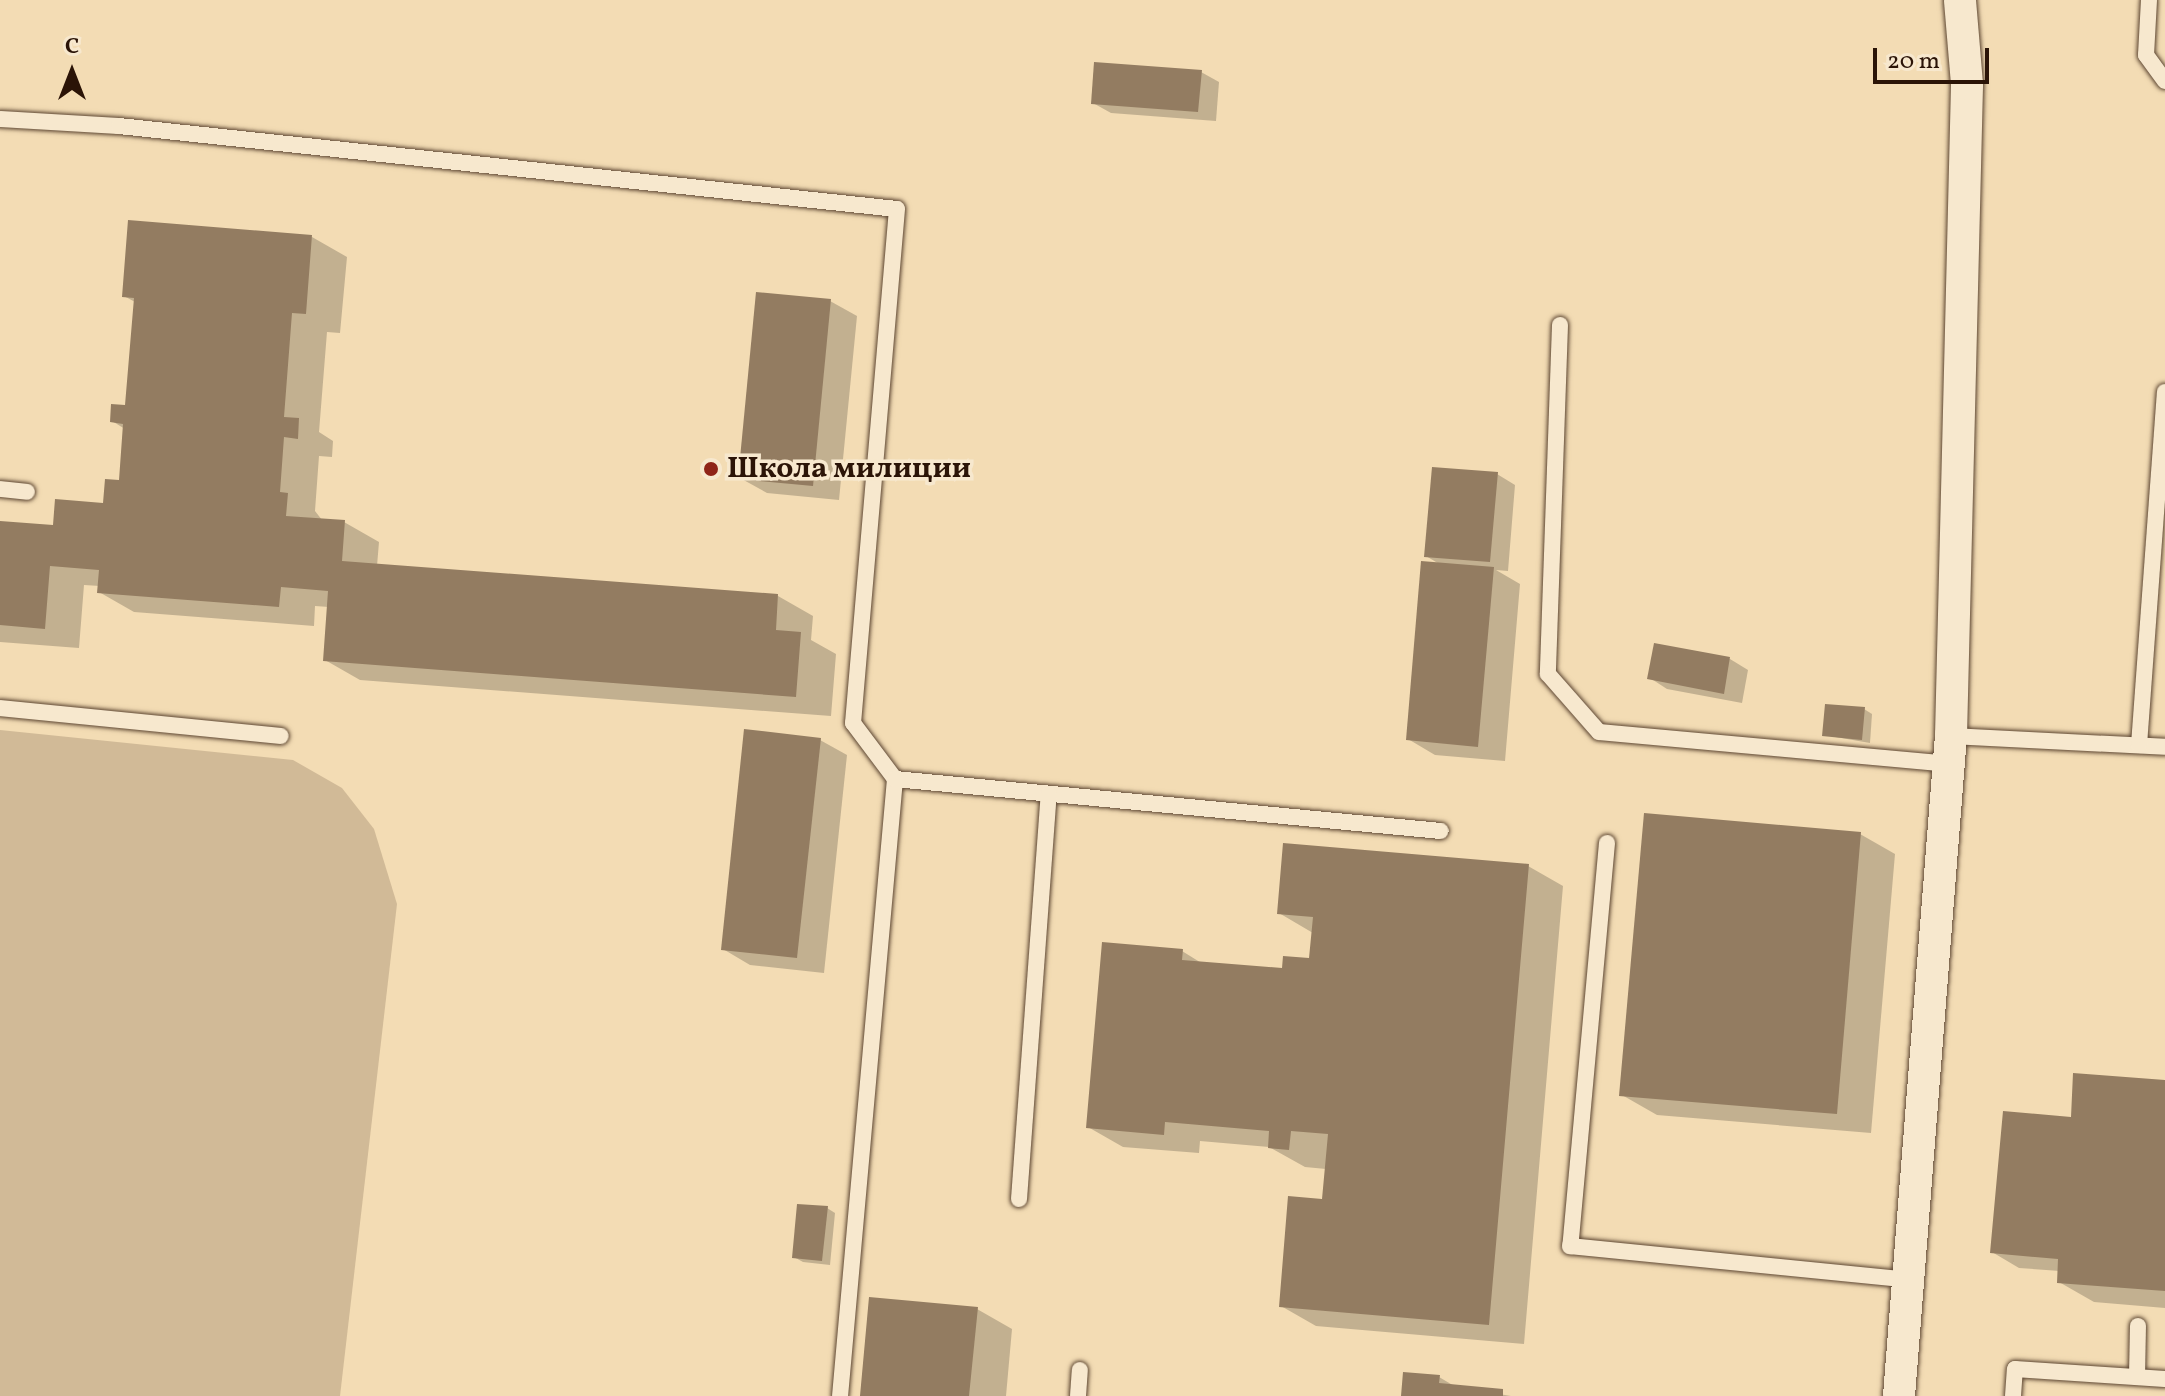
<!DOCTYPE html>
<meta charset="utf-8">
<style>
body{margin:0}
#map{position:relative;width:2165px;height:1396px;overflow:hidden;background:#f3dcb4;font-family:Vollkorn,serif}
div>[style]{position:absolute}
.green>*{inset:0;background:#d1ba97}
.shadow>*{inset:0;background:#0003}
.building>*{inset:0;background:#937c61}
.roads{filter:drop-shadow(0 0 2px #5d4632) drop-shadow(0 0 2px #5d4632)}
.service>*{height:16px;margin:-8px;padding:0 8px;transform-origin:8px;border-radius:8px;background:#f7e8ce}
.minor>*{height:32px;margin:-16px;padding:0 16px;transform-origin:16px;border-radius:16px;background:#f7e8ce}
.dots>*{width:22px;height:22px;translate:-50% -50%;box-sizing:border-box;border:4px solid #f7e8ce;border-radius:50%}
span{translate:-50% -50%;white-space:nowrap;text-align:center;line-height:1.15;-webkit-text-stroke:7px #f7e8ce;paint-order:stroke}
.poi-label{font-size:30px;color:#2b1407;font-weight:700}
.left{translate:0 -50%;text-align:left}
.north{position:absolute;left:32px;top:32px;width:80px;height:80px;-webkit-text-stroke:6px #f7e8ce;paint-order:stroke;rotate:0deg;font-size:22px;font-weight:700;line-height:32px;text-align:center;color:#2b1407}
.north::after{content:'';display:block;margin:auto;width:28px;height:36px;background:#2b1407;clip-path:polygon(50% 0,100% 100%,50% 72%,0 100%)}
.scale{position:absolute;left:1873px;top:48px;width:116px;height:36px;box-sizing:border-box;border:4px solid #2b1407;border-top:0;padding-left:10px;font-size:24px;line-height:28px;white-space:nowrap;color:#2b1407;-webkit-text-stroke:6px #f7e8ce;paint-order:stroke}
</style>
<div id="map">
<div class="green">
<div style="clip-path:polygon(0 730px,293px 760px,342px 788px,374px 829px,397px 904px,340px 1396px,0 1396px)"></div>
</div>
<div class="shadow">
<div style="clip-path:polygon(1201px 72px,1219px 82px,1216px 121px,1111px 113px,1093px 103px)"></div>
<div style="clip-path:polygon(312px 237px,347px 257px,340px 333px,327px 332px,319px 432px,333px 441px,332px 457px,319px 456px,315px 511px,322px 520px,344px 522px,379px 542px,377px 566px,778px 596px,813px 616px,811px 640px,836px 654px,831px 716px,360px 680px,325px 660px,329px 607px,315px 606px,314px 626px,134px 612px,99px 592px,100px 586px,84px 585px,79px 648px,0 642px,0 523px,55px 527px,105px 505px,121px 482px,125px 429px,112px 421px,127px 407px,135px 302px,124px 296px)"></div>
<div style="clip-path:polygon(830px 301px,857px 316px,839px 500px,767px 493px,740px 478px)"></div>
<div style="clip-path:polygon(1497px 474px,1515px 485px,1508px 571px,1496px 570px,1520px 584px,1505px 761px,1435px 755px,1408px 739px,1441px 565px,1426px 556px)"></div>
<div style="clip-path:polygon(1656px 645px,1730px 659px,1748px 670px,1742px 703px,1667px 689px,1650px 678px)"></div>
<div style="clip-path:polygon(1864px 709px,1872px 714px,1870px 743px,1824px 735px)"></div>
<div style="clip-path:polygon(820px 740px,847px 755px,824px 973px,750px 965px,723px 949px)"></div>
<div style="clip-path:polygon(1860px 834px,1895px 854px,1871px 1133px,1657px 1115px,1622px 1095px)"></div>
<div style="clip-path:polygon(1528px 866px,1563px 886px,1524px 1344px,1316px 1326px,1281px 1306px,1324px 1202px,1326px 1169px,1305px 1167px,1269px 1147px,1200px 1141px,1199px 1153px,1123px 1147px,1088px 1127px,1182px 951px,1203px 964px,1284px 970px,1311px 961px,1313px 933px,1279px 913px)"></div>
<div style="clip-path:polygon(2165px 1082px,2165px 1308px,2094px 1302px,2059px 1282px,2060px 1271px,2019px 1268px,1992px 1252px,2072px 1119px)"></div>
<div style="clip-path:polygon(827px 1208px,835px 1213px,830px 1265px,803px 1262px,794px 1257px)"></div>
<div style="clip-path:polygon(977px 1309px,1012px 1329px,1006px 1396px,862px 1396px)"></div>
<div style="clip-path:polygon(1439px 1377px,1456px 1387px,1511px 1396px,1403px 1396px)"></div>
</div>
<div class="building">
<div style="clip-path:polygon(1094px 62px,1202px 70px,1198px 112px,1091px 104px)"></div>
<div style="clip-path:polygon(128px 220px,312px 235px,306px 314px,292px 313px,284px 417px,299px 418px,298px 439px,284px 437px,280px 492px,288px 493px,286px 516px,345px 520px,342px 561px,778px 594px,776px 630px,801px 632px,796px 697px,323px 661px,328px 591px,281px 587px,279px 607px,97px 593px,99px 570px,50px 566px,45px 629px,0 625px,0 521px,53px 525px,55px 499px,103px 503px,105px 479px,119px 480px,123px 424px,110px 422px,111px 404px,125px 405px,134px 298px,122px 297px)"></div>
<div style="clip-path:polygon(756px 292px,831px 299px,813px 486px,738px 479px)"></div>
<div style="clip-path:polygon(1432px 467px,1498px 472px,1490px 562px,1424px 557px)"></div>
<div style="clip-path:polygon(1421px 561px,1494px 567px,1478px 747px,1406px 740px)"></div>
<div style="clip-path:polygon(1654px 643px,1730px 657px,1724px 694px,1647px 679px)"></div>
<div style="clip-path:polygon(1825px 704px,1865px 707px,1862px 740px,1822px 736px)"></div>
<div style="clip-path:polygon(744px 729px,821px 738px,797px 958px,721px 950px)"></div>
<div style="clip-path:polygon(1644px 813px,1861px 832px,1837px 1114px,1619px 1096px)"></div>
<div style="clip-path:polygon(1283px 843px,1529px 864px,1489px 1325px,1279px 1307px,1288px 1196px,1322px 1199px,1328px 1134px,1291px 1131px,1289px 1150px,1268px 1148px,1269px 1131px,1165px 1122px,1164px 1135px,1086px 1128px,1102px 942px,1183px 949px,1182px 960px,1282px 968px,1283px 956px,1309px 958px,1313px 917px,1277px 914px)"></div>
<div style="clip-path:polygon(2073px 1073px,2165px 1080px,2165px 1291px,2057px 1283px,2058px 1259px,1990px 1253px,2003px 1111px,2071px 1117px)"></div>
<div style="clip-path:polygon(797px 1204px,828px 1206px,822px 1261px,792px 1258px)"></div>
<div style="clip-path:polygon(869px 1297px,978px 1307px,969px 1396px,860px 1396px)"></div>
<div style="clip-path:polygon(1403px 1372px,1440px 1375px,1439px 1383px,1503px 1389px,1503px 1396px,1401px 1396px)"></div>
</div>
<div class="roads">
<div class="service">
<div style="left:2149px;top:0;width:55px;rotate:93.1deg"></div>
<div style="left:2146px;top:55px;width:32px;rotate:54deg"></div>
<div style="left:0;top:119px;width:119px;rotate:3.4deg"></div>
<div style="left:119px;top:126px;width:782px;rotate:6.09deg"></div>
<div style="left:897px;top:209px;width:516px;rotate:94.89deg"></div>
<div style="left:853px;top:723px;width:70px;rotate:53.1deg"></div>
<div style="left:895px;top:779px;width:619px;rotate:95.09deg"></div>
<div style="left:1560px;top:325px;width:349px;rotate:92deg"></div>
<div style="left:1548px;top:674px;width:77px;rotate:48.7deg"></div>
<div style="left:1599px;top:732px;width:350px;rotate:5.2deg"></div>
<div style="left:0;top:489px;width:27px;rotate:6deg"></div>
<div style="left:0;top:708px;width:282px;rotate:5.7deg"></div>
<div style="left:1951px;top:736px;width:214px;rotate:2.9deg"></div>
<div style="left:2139px;top:745px;width:354px;rotate:-85.8deg"></div>
<div style="left:895px;top:779px;width:548px;rotate:5.44deg"></div>
<div style="left:1607px;top:843px;width:405px;rotate:95.2deg"></div>
<div style="left:1570px;top:1246px;width:341px;rotate:5.7deg"></div>
<div style="left:1019px;top:1199px;width:406px;rotate:-85.8deg"></div>
<div style="left:2137px;top:1377px;width:51px;rotate:-88.9deg"></div>
<div style="left:1078px;top:1396px;width:26px;rotate:-86deg"></div>
<div style="left:2013px;top:1396px;width:27px;rotate:-86deg"></div>
<div style="left:2015px;top:1369px;width:150px;rotate:3.8deg"></div>
</div>
<div class="minor">
<div style="left:1899px;top:1396px;width:662px;rotate:-85.5deg"></div>
<div style="left:1951px;top:736px;width:652px;rotate:-88.59deg"></div>
<div style="left:1967px;top:84px;width:84px;rotate:-94.8deg"></div>
</div>
</div>
<div class="dots">
<div style="left:711px;top:469px;background:#8f2418"></div>
</div>
<div class="poi-label">
<span class="left" style="left:727px;top:469px">Школа милиции</span>
</div>
<div class="north">С</div>
<div class="scale">20 m</div>
</div>
